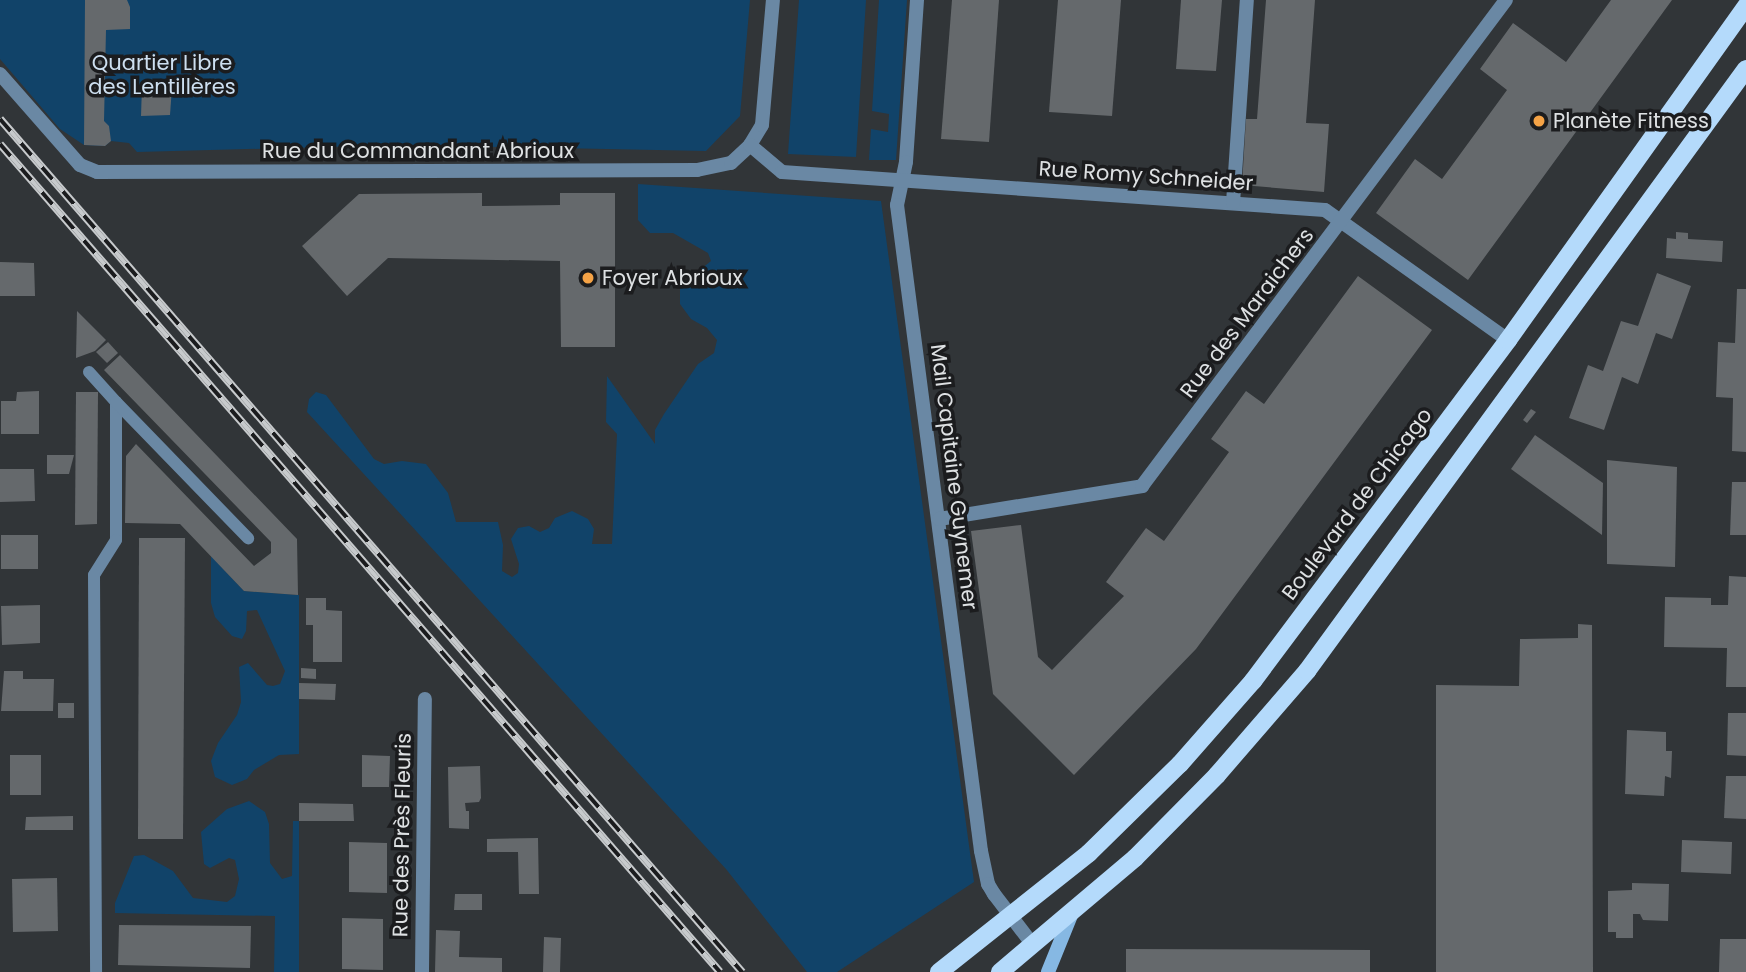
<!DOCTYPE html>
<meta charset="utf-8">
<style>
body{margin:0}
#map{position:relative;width:1746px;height:972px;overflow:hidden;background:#313538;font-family:Poppins,sans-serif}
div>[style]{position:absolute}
.green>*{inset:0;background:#114369}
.building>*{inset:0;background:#65696c}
.service>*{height:12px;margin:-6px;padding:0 6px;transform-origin:6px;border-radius:6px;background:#6a88a4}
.minor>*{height:14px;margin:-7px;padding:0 7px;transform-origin:7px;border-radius:7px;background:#6a88a4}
.secondary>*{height:14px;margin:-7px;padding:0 7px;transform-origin:7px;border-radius:7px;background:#86b8e3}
.primary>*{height:18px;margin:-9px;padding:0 9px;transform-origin:9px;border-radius:9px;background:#b4dafb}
.rail>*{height:8px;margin-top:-4px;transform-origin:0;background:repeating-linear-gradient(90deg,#1b1c1e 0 16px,#c7cacc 0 32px);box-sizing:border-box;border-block:2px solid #c7cacc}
.dots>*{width:19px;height:19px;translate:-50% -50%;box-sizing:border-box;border:4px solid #1b1c1e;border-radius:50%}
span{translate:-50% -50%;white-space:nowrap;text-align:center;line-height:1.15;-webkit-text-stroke:7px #1b1c1e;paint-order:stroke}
.park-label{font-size:21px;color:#cddff0}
.poi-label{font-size:21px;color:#dee1e3}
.left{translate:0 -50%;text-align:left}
.street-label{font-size:21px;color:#dee1e3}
</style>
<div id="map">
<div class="green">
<div style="clip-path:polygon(0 0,750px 0,740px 116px,706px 151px,402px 145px,137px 152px,129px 143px,111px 141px,105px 146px,84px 145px,60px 129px,0 59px)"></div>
<div style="clip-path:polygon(799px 0,866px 0,856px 157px,788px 154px)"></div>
<div style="clip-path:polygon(879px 0,907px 0,896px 160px,869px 160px,871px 129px,888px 132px,889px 114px,872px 111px)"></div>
<div style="clip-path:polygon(638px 184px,881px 201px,974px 882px,837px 972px,807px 972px,726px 869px,307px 412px,309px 399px,316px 392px,326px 395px,374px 459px,384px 464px,402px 461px,426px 464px,448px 493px,456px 522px,498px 522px,503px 545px,502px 571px,512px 577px,518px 573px,519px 564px,511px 539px,518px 528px,529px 526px,540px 532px,549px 528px,555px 518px,572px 511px,588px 519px,594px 529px,592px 544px,612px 544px,617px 434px,606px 422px,607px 376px,655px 444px,655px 430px,664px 414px,698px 364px,714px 353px,717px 340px,707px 328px,691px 319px,680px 304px,680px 286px,711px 261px,708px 253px,673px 233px,650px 233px,638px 220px)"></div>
<div style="clip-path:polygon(211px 556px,244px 591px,299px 595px,299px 754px,279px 755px,254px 770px,247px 779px,232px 785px,215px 777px,211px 761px,218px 743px,237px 715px,241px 702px,239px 667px,248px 663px,267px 685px,273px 686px,280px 684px,285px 671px,257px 610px,247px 611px,246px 631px,242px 639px,232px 636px,215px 617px,211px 603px)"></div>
<div style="clip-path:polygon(249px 801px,265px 812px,269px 824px,270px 863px,282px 879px,292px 876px,293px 821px,299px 821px,299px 972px,274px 972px,275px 916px,115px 913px,115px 903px,134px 856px,144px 855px,173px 871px,193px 898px,227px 902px,235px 896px,239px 879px,235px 860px,229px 858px,210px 868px,204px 864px,201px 832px,227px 809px)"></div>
</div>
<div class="building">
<div style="clip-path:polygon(85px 0,127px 0,130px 7px,130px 29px,106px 30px,104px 121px,109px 126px,111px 141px,105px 146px,84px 145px)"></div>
<div style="clip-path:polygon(952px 0,999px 0,989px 142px,941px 139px)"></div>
<div style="clip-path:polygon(1058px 0,1121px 0,1112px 116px,1049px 112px)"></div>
<div style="clip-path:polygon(1181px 0,1222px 0,1216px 71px,1176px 69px)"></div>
<div style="clip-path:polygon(1266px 0,1315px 0,1306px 123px,1329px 124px,1324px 192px,1242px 185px,1246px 119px,1257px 119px)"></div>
<div style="clip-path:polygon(1611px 0,1672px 0,1468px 280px,1376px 213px,1415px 159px,1442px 179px,1507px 90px,1480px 69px,1513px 23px,1566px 62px)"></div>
<div style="clip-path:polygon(142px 86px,172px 87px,170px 115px,141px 116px)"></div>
<div style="clip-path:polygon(482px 193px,482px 206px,560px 205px,560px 193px,615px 193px,615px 347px,561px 347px,560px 261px,388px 258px,347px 296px,302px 246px,359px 194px)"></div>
<div style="clip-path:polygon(1676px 232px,1688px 233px,1688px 239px,1723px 241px,1722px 262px,1666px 258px,1667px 238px,1676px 239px)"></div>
<div style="clip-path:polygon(0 262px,34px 263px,35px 296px,0 296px)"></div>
<div style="clip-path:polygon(1657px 273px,1691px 286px,1672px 339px,1656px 333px,1638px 384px,1622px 377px,1604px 430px,1569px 418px,1588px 365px,1603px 371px,1621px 321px,1638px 326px)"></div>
<div style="clip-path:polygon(1358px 276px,1432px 330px,1196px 649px,1074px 775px,993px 694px,971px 531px,1021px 525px,1038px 657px,1052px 670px,1124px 596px,1106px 582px,1146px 528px,1164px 541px,1229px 452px,1211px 439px,1246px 391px,1264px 404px)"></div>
<div style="clip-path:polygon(1737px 289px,1746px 289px,1746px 452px,1732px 451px,1733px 398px,1716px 397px,1718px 342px,1735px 343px)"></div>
<div style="clip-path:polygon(77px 311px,106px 340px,95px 351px,76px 358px)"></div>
<div style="clip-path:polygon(108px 342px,118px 353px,107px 363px,96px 352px)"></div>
<div style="clip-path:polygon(120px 355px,297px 539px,298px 595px,244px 591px,180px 524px,125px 523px,126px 456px,136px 444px,254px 566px,271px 553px,271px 542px,104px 370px)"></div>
<div style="clip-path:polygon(39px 391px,39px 434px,1px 434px,1px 401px,16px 401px,17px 392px)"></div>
<div style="clip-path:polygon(76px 392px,98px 392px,97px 524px,75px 525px)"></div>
<div style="clip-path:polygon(1531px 409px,1536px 412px,1527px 423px,1523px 420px)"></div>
<div style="clip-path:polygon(1535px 435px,1603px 483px,1602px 535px,1511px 469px)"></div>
<div style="clip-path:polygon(47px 455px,74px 455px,69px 474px,47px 474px)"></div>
<div style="clip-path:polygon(1607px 460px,1677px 467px,1675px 567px,1607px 564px)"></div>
<div style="clip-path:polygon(0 469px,34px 469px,35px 501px,0 502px)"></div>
<div style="clip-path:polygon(1732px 482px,1746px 482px,1746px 535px,1730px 535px)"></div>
<div style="clip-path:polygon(1px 535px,38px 535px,38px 569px,1px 569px)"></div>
<div style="clip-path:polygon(139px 538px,185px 538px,183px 839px,138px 839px)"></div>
<div style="clip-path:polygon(1729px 576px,1746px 577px,1746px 687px,1726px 687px,1727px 648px,1664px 647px,1665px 597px,1711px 598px,1711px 605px,1728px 605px)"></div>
<div style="clip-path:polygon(306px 598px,326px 598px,326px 610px,342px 611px,342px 662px,313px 662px,313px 625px,306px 625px)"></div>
<div style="clip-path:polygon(40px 605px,40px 643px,2px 645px,1px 606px)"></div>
<div style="clip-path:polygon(1578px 624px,1592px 625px,1593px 972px,1436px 972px,1436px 685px,1519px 686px,1520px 639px,1578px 638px)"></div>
<div style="clip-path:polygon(301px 668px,316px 669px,316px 679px,301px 678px)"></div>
<div style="clip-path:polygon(4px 671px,23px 671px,23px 679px,54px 679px,53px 711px,1px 711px)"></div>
<div style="clip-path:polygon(299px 683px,336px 684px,335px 700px,299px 699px)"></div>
<div style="clip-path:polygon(58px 703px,74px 703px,74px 718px,58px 718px)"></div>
<div style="clip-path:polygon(1728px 713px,1746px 713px,1746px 756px,1727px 755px)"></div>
<div style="clip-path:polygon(1627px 730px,1666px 732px,1666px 751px,1672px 751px,1671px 778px,1665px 776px,1664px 796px,1625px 794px)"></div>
<div style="clip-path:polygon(10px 755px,41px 755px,41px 795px,10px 795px)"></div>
<div style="clip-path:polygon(362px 755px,390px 756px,389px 787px,362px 787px)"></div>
<div style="clip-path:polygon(480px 766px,481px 798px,479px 802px,465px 803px,466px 811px,469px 811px,469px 829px,449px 828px,448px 767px)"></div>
<div style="clip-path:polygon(1726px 776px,1746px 776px,1746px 819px,1724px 818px)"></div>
<div style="clip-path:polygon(299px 803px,353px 804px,354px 821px,299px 821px)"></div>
<div style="clip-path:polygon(73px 816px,73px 830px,25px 830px,26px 817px)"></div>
<div style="clip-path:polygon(538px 838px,539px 894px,519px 894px,518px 852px,487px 852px,487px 839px)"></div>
<div style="clip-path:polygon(1682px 840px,1732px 842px,1731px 874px,1681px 872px)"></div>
<div style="clip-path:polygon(349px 842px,387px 843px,387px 893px,349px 892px)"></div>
<div style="clip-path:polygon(57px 878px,58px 931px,13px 932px,12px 879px)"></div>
<div style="clip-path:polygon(1632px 883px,1669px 884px,1668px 921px,1643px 920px,1640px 914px,1633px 914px,1633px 938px,1616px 938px,1616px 932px,1608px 932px,1608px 891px,1632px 890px)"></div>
<div style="clip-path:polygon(455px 894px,482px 894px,482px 910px,454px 910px)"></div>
<div style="clip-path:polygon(342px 918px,383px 919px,383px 970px,342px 969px)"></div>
<div style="clip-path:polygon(119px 925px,251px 926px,250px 968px,118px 965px)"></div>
<div style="clip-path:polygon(436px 930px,460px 931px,459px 957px,502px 958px,502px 972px,435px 972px)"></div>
<div style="clip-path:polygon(544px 937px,561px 938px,560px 972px,543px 972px)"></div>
<div style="clip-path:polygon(1720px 939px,1746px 939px,1746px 972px,1719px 972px)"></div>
<div style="clip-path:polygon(1126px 949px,1370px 950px,1370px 972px,1126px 972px)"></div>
</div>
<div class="service">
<div style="left:89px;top:372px;width:40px;rotate:48deg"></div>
<div style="left:116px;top:402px;width:138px;rotate:90deg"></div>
<div style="left:116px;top:540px;width:41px;rotate:122.2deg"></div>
<div style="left:94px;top:575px;width:397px;rotate:89.7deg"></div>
<div style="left:116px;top:402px;width:190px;rotate:45.9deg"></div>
</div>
<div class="minor">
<div style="left:917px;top:0;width:162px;rotate:93.9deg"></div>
<div style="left:906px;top:162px;width:44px;rotate:101.8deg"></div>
<div style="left:897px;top:205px;width:651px;rotate:82.59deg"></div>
<div style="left:981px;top:851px;width:34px;rotate:78deg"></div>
<div style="left:988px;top:884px;width:12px;rotate:59deg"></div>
<div style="left:994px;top:894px;width:64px;rotate:52.6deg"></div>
<div style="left:0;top:74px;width:121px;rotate:48.7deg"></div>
<div style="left:80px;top:165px;width:18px;rotate:22deg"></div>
<div style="left:97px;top:172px;width:600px;rotate:-0.19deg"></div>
<div style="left:697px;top:170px;width:35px;rotate:-12deg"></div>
<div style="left:731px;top:163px;width:26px;rotate:-43deg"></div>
<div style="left:750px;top:145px;width:23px;rotate:-59deg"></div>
<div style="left:762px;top:125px;width:125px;rotate:-85deg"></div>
<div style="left:750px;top:145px;width:42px;rotate:40.2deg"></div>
<div style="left:782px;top:172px;width:544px;rotate:4deg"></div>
<div style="left:1325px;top:210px;width:224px;rotate:35.4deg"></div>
<div style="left:1233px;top:203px;width:203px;rotate:-86.1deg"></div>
<div style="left:939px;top:519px;width:206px;rotate:-9.2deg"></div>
<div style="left:1142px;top:486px;width:607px;rotate:-53.17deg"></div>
<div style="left:422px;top:972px;width:273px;rotate:-89.4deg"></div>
</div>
<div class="secondary">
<div style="left:1048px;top:972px;width:64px;rotate:-67.9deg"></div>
</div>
<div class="primary">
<div style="left:939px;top:972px;width:191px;rotate:-38.4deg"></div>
<div style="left:1089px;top:853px;width:127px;rotate:-44.4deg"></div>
<div style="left:1180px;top:764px;width:111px;rotate:-48.7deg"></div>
<div style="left:1253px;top:681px;width:426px;rotate:-53.2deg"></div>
<div style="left:1508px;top:340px;width:410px;rotate:-54.5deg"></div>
<div style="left:1000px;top:972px;width:177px;rotate:-40.2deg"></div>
<div style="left:1135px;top:858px;width:117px;rotate:-45.3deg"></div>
<div style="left:1217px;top:775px;width:138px;rotate:-49.1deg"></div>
<div style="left:1307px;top:671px;width:745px;rotate:-53.9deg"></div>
</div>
<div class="rail">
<div style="left:0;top:119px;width:1131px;rotate:48.98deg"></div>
<div style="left:0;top:144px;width:1097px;rotate:48.99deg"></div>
</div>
<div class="dots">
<div style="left:1539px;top:121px;background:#f5a346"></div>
<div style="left:588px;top:278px;background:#f5a346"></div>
</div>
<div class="park-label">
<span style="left:162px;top:75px">Quartier Libre<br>des Lentillères</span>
</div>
<div class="poi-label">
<span class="left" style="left:1553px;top:121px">Planète Fitness</span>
<span class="left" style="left:602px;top:278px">Foyer Abrioux</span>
</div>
<div class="street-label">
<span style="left:418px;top:151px">Rue du Commandant Abrioux</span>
<span style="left:1146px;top:176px;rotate:4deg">Rue Romy Schneider</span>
<span style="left:1247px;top:313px;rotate:-53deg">Rue des Maraichers</span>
<span style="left:954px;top:477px;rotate:83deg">Mail Capitaine Guynemer</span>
<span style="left:1357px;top:504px;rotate:-53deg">Boulevard de Chicago</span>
<span style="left:402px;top:835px;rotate:-89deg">Rue des Près Fleuris</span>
</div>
</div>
